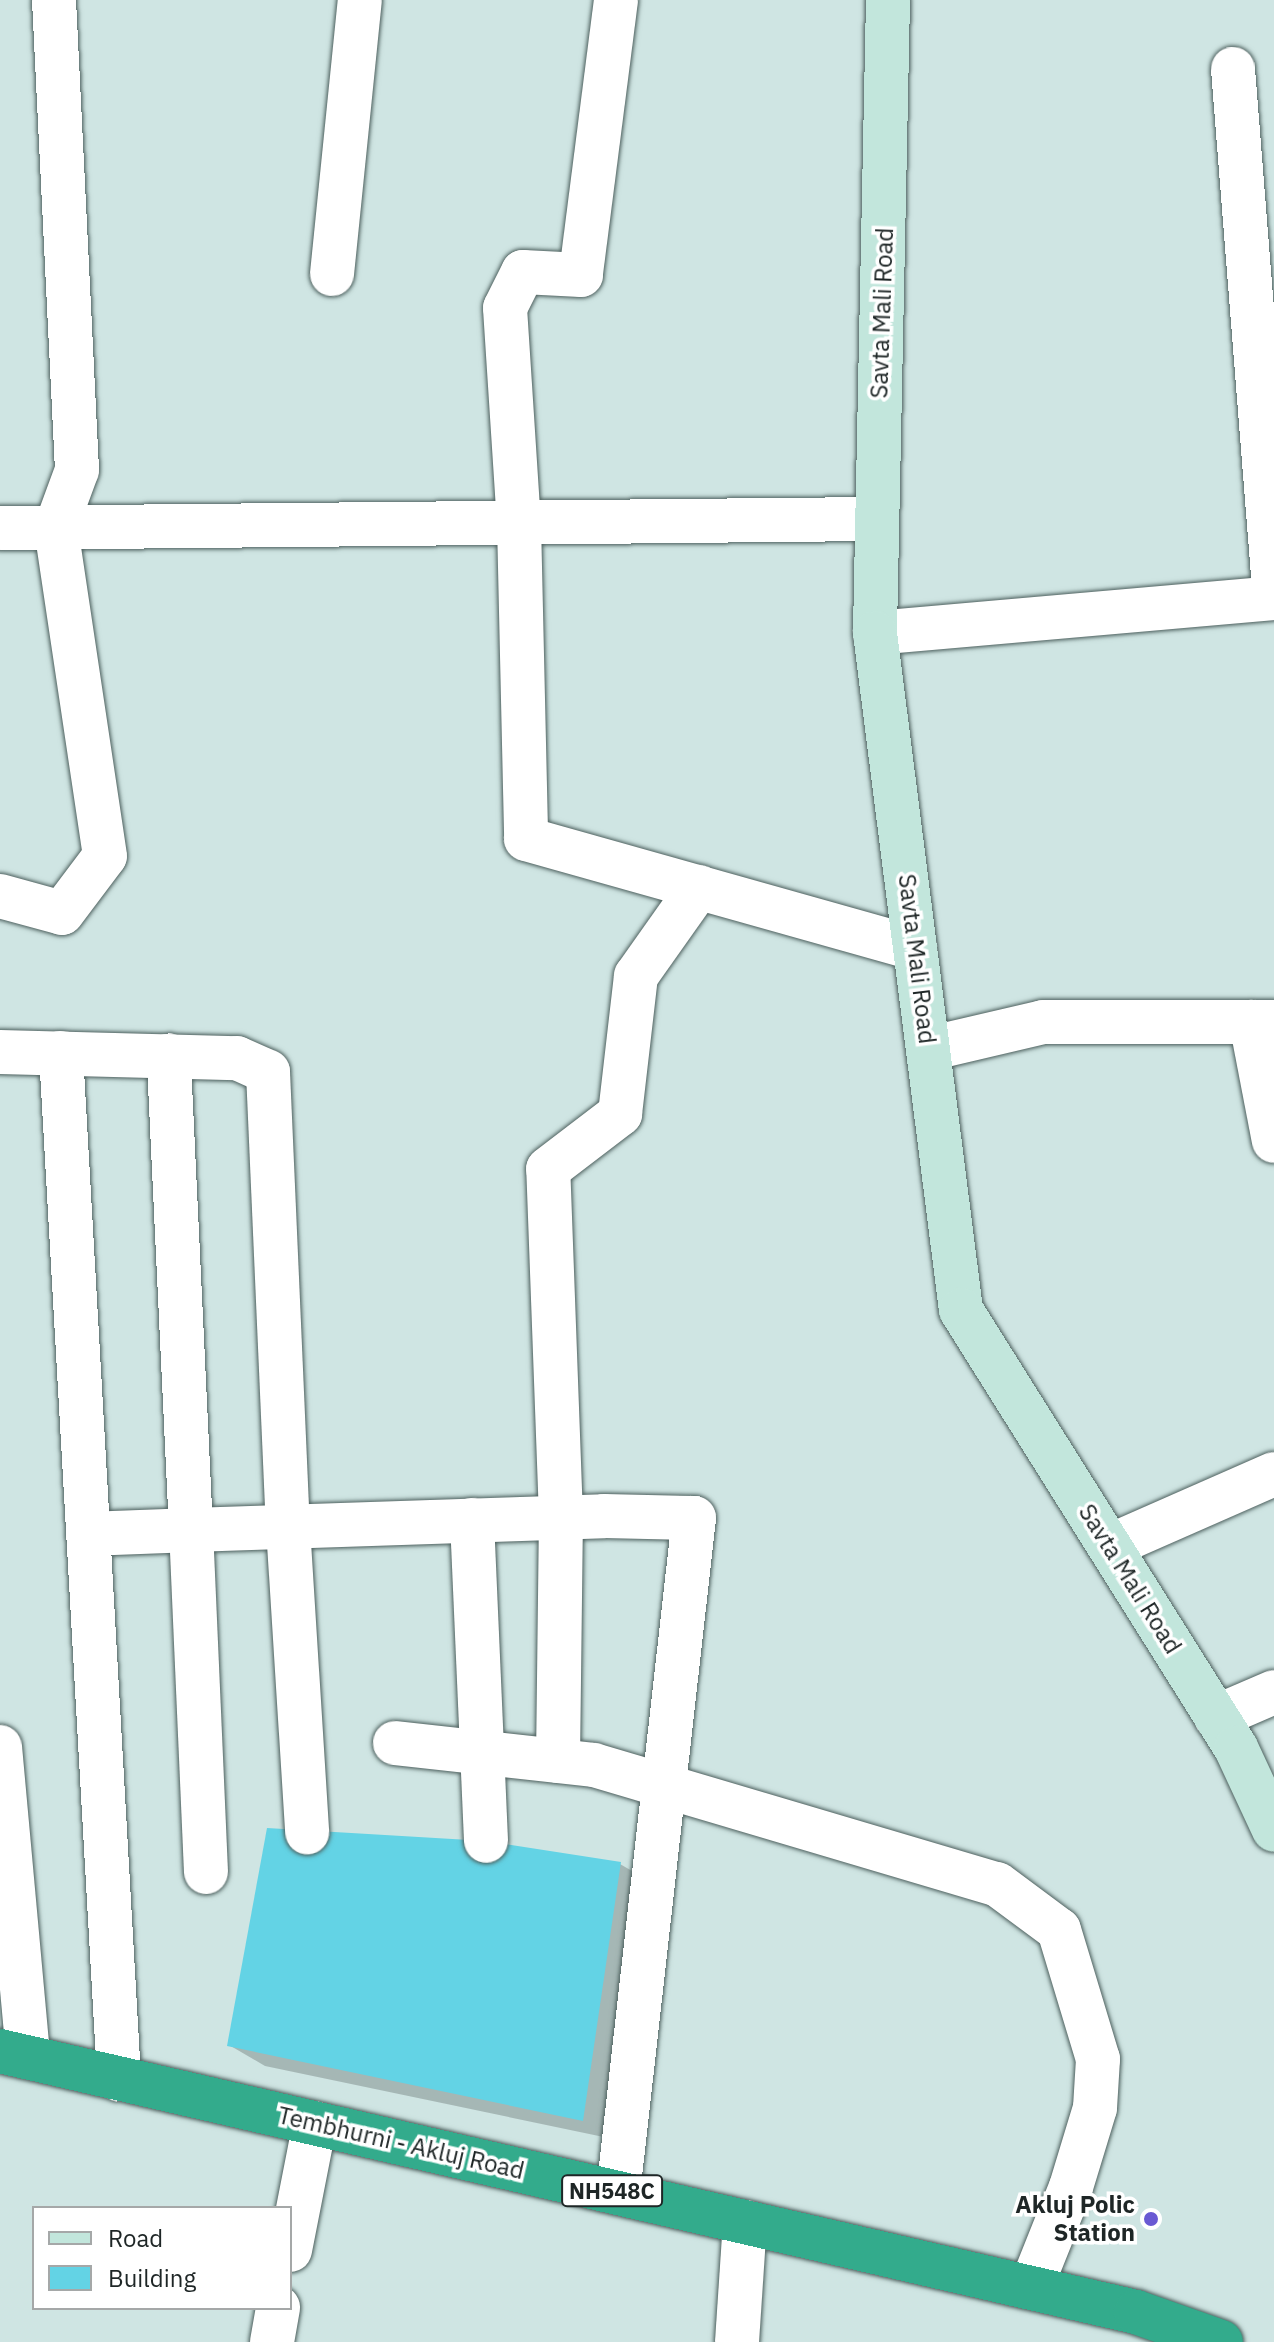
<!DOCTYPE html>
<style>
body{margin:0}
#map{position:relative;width:1274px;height:2342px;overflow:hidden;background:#cfe5e3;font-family:"IBM Plex Sans",sans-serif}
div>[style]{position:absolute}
.shadow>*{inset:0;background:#0003}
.building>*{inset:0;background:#63d3e5}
.roads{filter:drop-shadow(0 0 2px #4d605e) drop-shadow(0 0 2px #4d605e)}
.street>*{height:44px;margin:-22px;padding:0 22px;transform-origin:22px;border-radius:22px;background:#fff}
.secondary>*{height:44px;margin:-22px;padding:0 22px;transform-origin:22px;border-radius:22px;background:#c2e6dc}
.highway>*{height:44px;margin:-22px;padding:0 22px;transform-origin:22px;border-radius:22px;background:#33ab8c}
.dots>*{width:22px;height:22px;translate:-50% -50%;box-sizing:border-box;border:4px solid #fff;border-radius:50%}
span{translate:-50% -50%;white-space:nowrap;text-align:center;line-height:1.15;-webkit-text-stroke:7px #fff;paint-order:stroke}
.shield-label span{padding:2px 6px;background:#fff;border:2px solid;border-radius:6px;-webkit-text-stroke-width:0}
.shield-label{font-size:22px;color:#1e2626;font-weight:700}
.street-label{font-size:24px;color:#1e2626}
.poi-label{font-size:24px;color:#1e2626;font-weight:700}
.right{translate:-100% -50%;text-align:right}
.legend{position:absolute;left:32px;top:2206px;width:260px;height:104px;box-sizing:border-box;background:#fff;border:2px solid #a5a8a8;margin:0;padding:10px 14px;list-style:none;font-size:24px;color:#1e2626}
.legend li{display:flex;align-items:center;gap:16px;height:40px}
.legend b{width:40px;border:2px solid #a5a8a8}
</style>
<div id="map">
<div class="shadow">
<div style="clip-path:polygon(620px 1864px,656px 1885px,618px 2140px,265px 2066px,229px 2045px)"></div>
</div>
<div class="building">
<div style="clip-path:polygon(267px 1828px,486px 1841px,621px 1862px,583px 2121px,227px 2046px)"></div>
</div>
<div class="roads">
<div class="street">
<div style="left:616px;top:0;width:277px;rotate:97.3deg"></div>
<div style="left:581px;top:275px;width:58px;rotate:-177deg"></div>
<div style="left:523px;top:272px;width:40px;rotate:116.6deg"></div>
<div style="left:505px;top:308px;width:215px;rotate:86.3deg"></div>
<div style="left:519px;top:523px;width:316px;rotate:88.7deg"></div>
<div style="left:526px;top:839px;width:404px;rotate:15.7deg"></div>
<div style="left:1233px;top:69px;width:521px;rotate:85.48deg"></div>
<div style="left:332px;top:274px;width:275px;rotate:-84.2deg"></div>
<div style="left:0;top:528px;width:876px;rotate:-0.59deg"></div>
<div style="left:875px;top:633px;width:401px;rotate:-5deg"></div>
<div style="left:0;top:896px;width:64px;rotate:15.3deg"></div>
<div style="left:62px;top:913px;width:71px;rotate:-53deg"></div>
<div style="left:105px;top:856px;width:333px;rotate:-98.5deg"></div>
<div style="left:56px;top:527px;width:61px;rotate:-69.8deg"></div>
<div style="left:77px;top:470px;width:471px;rotate:-92.8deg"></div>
<div style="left:1251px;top:1022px;width:121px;rotate:79.1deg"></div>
<div style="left:928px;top:1049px;width:118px;rotate:-13.2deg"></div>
<div style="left:1043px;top:1022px;width:231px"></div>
<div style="left:0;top:1052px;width:237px;rotate:1.5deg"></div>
<div style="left:237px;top:1058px;width:34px;rotate:24deg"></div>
<div style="left:268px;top:1072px;width:455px;rotate:87.5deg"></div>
<div style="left:288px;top:1527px;width:306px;rotate:86.4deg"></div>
<div style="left:61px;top:1053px;width:1028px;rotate:86.76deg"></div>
<div style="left:472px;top:1520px;width:321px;rotate:87.5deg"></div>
<div style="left:89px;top:1534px;width:102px;rotate:-2.2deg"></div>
<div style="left:191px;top:1530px;width:475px;rotate:-92.7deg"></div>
<div style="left:1110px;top:1546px;width:179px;rotate:-23.7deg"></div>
<div style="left:1216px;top:1717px;width:63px;rotate:-23.3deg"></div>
<div style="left:395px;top:1743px;width:200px;rotate:6.3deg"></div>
<div style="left:594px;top:1765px;width:420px;rotate:16.5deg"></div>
<div style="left:997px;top:1884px;width:77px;rotate:36.6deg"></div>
<div style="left:1059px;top:1930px;width:135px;rotate:73.2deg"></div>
<div style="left:1098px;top:2059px;width:49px;rotate:93.5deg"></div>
<div style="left:1095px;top:2108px;width:83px;rotate:106.9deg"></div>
<div style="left:1071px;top:2187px;width:108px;rotate:111.8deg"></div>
<div style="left:0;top:1747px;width:311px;rotate:84.8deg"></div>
<div style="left:558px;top:1761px;width:244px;rotate:-89.3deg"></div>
<div style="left:561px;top:1517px;width:348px;rotate:-92.1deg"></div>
<div style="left:548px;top:1169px;width:91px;rotate:-37.4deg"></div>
<div style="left:620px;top:1114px;width:139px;rotate:-83.4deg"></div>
<div style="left:636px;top:976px;width:109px;rotate:-54.7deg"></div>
<div style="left:206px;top:1872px;width:342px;rotate:-92.5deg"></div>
<div style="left:191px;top:1530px;width:413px;rotate:-1.9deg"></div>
<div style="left:604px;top:1516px;width:90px;rotate:1.3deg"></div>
<div style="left:694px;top:1518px;width:679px;rotate:96.42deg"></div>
<div style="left:290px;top:2250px;width:129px;rotate:-78.9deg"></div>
<div style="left:272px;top:2342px;width:35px;rotate:-80deg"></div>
<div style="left:737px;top:2342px;width:120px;rotate:-86.2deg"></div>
</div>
<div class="secondary">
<div style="left:888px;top:0;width:633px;rotate:91.18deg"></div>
<div style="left:875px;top:633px;width:682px;rotate:82.76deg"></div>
<div style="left:961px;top:1310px;width:517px;rotate:57.88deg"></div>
<div style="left:1236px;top:1748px;width:90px;rotate:65.1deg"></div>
</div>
<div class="highway">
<div style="left:0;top:2051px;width:1166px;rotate:12.94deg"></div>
<div style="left:1136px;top:2312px;width:90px;rotate:19.4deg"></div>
</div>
</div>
<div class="dots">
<div style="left:1151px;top:2219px;background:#6959d3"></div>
</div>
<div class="shield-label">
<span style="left:612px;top:2191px">NH548C</span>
</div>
<div class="street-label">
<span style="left:882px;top:313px;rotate:-88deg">Savta Mali Road</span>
<span style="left:917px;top:959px;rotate:83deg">Savta Mali Road</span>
<span style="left:1130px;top:1579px;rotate:58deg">Savta Mali Road</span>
<span style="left:401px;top:2143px;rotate:13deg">Tembhurni - Akluj Road</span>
</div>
<div class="poi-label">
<span class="right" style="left:1135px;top:2219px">Akluj Polic<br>Station</span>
</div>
<ul class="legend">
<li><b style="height:10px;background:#c2e6dc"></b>Road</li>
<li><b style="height:22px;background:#63d3e5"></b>Building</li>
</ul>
</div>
